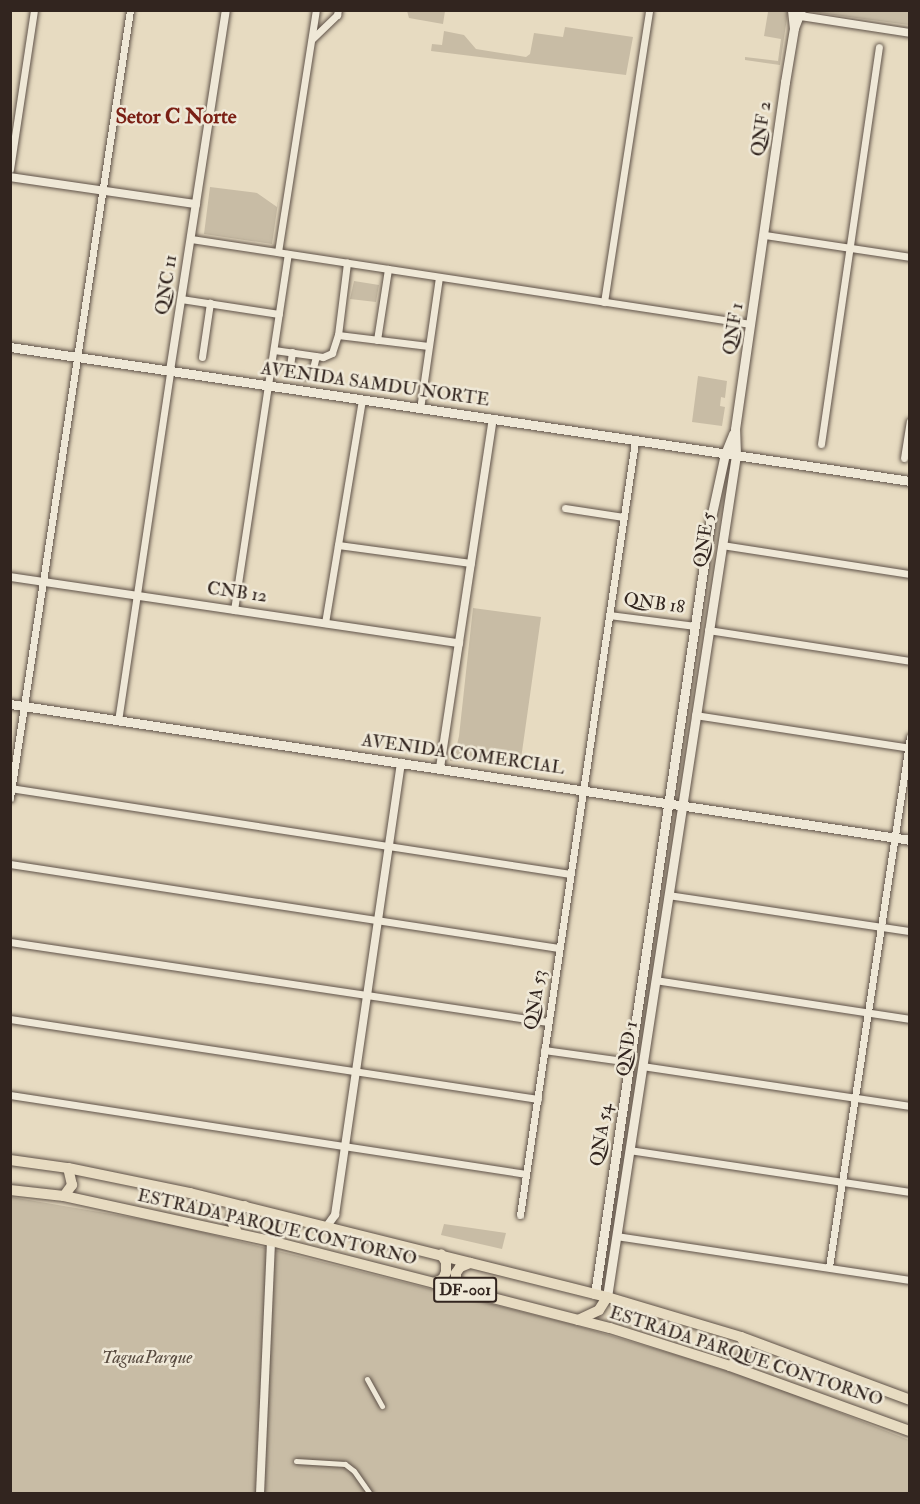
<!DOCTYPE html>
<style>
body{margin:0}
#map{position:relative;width:920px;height:1504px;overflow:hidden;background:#e7dbc1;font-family:"IM FELL Double Pica",serif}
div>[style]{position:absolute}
.green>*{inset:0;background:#c8bca5}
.roads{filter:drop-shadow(0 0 2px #5f5248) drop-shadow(0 0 2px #5f5248)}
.pedestrian>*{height:5px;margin:-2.5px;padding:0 2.5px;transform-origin:2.5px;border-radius:2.5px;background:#efe8d7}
.minor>*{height:7px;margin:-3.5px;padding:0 3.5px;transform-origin:3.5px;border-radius:3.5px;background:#efe8d7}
.tertiary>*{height:8px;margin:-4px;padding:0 4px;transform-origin:4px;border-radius:4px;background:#efe8d7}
.secondary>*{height:9px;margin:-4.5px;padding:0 4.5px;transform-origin:4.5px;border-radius:4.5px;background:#efe8d7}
.trunk>*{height:10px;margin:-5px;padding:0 5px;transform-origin:5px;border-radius:5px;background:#e7dbc1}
span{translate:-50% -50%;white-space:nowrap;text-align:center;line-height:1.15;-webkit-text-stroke:5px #efe8d7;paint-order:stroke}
.shield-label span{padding:2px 4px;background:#efe8d7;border:2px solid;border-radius:4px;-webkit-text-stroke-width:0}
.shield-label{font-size:16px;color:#32251f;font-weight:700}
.street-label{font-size:18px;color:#32251f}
.park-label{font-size:18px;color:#584b40;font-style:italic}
.quarter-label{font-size:21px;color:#7a1f14;font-weight:700}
.frame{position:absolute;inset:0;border:12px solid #32251f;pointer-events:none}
</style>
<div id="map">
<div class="green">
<div style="clip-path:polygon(407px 11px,445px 11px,443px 24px,409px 18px)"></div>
<div style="clip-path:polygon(757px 11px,788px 11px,780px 65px,745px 60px,745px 57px,778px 61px,781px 39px,764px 36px,768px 12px)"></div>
<div style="clip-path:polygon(812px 11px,909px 11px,909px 25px,812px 12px)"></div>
<div style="clip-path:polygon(565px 27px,633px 37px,626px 75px,431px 51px,432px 44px,442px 45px,444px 31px,464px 35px,476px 49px,526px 57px,530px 54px,534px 33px,563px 37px)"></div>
<div style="clip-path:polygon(210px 187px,257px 193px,277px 207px,279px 196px,272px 244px,204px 234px)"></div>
<div style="clip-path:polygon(354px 281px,379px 285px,376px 302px,350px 299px)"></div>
<div style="clip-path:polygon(698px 376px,727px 381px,725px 398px,721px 397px,720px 406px,725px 407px,722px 426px,692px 422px)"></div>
<div style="clip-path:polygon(473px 608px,541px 617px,520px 766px,459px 758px,458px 762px,450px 761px,452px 749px,456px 749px,459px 736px)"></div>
<div style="clip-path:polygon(11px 1197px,170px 1224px,571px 1324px,687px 1358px,770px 1385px,909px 1440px,909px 1493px,11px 1494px)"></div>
<div style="clip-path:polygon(444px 1224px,506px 1233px,502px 1249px,441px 1235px)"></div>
</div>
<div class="roads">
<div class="pedestrian">
<div style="left:367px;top:1379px;width:31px;rotate:61deg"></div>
<div style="left:296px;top:1461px;width:49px;rotate:3.5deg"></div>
<div style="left:345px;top:1464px;width:11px;rotate:38deg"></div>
<div style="left:354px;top:1471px;width:28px;rotate:55deg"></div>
</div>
<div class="minor">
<div style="left:312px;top:39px;width:35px;rotate:-44deg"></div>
<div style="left:337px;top:15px;width:5px;rotate:-79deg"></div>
<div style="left:10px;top:169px;width:161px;rotate:-81.4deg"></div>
<div style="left:765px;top:235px;width:147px;rotate:8.6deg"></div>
<div style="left:191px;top:239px;width:566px;rotate:8.63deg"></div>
<div style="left:278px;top:252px;width:245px;rotate:-81.1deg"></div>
<div style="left:181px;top:299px;width:99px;rotate:8.7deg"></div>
<div style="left:604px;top:302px;width:295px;rotate:-81.2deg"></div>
<div style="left:338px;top:335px;width:91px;rotate:7deg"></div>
<div style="left:377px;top:340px;width:72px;rotate:-81.2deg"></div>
<div style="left:274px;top:350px;width:49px;rotate:8.1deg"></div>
<div style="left:323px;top:357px;width:10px;rotate:-24deg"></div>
<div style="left:332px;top:353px;width:19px;rotate:-72deg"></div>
<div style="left:338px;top:335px;width:73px;rotate:-82.9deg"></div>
<div style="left:292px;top:352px;width:15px;rotate:98deg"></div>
<div style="left:290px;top:367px;width:10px;rotate:45deg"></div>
<div style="left:297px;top:374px;width:10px;rotate:6deg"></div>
<div style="left:307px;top:375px;width:6px;rotate:-31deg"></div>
<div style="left:312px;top:372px;width:16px;rotate:-76deg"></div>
<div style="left:202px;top:357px;width:55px;rotate:-81.6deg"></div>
<div style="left:420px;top:409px;width:133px;rotate:-81.8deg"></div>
<div style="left:821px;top:444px;width:401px;rotate:-81.7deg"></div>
<div style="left:904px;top:458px;width:37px;rotate:-81deg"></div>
<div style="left:565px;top:508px;width:59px;rotate:8.8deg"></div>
<div style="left:338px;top:545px;width:134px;rotate:7.7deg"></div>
<div style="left:722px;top:545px;width:190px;rotate:8.8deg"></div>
<div style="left:234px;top:610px;width:360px;rotate:-81.4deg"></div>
<div style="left:609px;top:615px;width:87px;rotate:7.3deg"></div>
<div style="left:325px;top:623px;width:226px;rotate:-80.6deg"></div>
<div style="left:708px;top:630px;width:204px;rotate:8.7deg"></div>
<div style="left:695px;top:715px;width:218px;rotate:8.7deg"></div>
<div style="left:118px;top:721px;width:354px;rotate:-81.5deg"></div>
<div style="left:10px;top:788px;width:567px;rotate:8.73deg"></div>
<div style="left:10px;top:798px;width:797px;rotate:-81.34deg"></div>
<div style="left:10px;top:864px;width:555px;rotate:8.7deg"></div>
<div style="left:668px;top:895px;width:245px;rotate:8.5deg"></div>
<div style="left:10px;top:942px;width:544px;rotate:8.46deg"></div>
<div style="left:655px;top:980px;width:258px;rotate:8.7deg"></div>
<div style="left:10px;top:1019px;width:534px;rotate:8.62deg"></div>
<div style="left:544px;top:1050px;width:87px;rotate:7.9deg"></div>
<div style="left:642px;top:1066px;width:271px;rotate:8.5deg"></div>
<div style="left:10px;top:1095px;width:522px;rotate:8.7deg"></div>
<div style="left:629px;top:1150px;width:284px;rotate:8.5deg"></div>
<div style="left:520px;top:1215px;width:782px;rotate:-81.54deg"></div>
<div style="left:616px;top:1236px;width:297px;rotate:8.5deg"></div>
<div style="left:829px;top:1267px;width:536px;rotate:-81.31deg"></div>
</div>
<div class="tertiary">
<div style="left:794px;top:15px;width:117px;rotate:8.8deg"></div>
<div style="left:10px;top:177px;width:188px;rotate:8.3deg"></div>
<div style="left:170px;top:371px;width:365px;rotate:-81.2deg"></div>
<div style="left:10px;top:577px;width:454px;rotate:8.4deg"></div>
<div style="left:440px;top:768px;width:353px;rotate:-81.4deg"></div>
<div style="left:327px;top:1226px;width:14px;rotate:-54deg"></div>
<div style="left:335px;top:1215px;width:457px;rotate:-81.7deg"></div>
<div style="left:260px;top:1494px;width:253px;rotate:-87.5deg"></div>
</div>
<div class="secondary">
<div style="left:792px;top:10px;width:18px;rotate:84deg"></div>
<div style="left:10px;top:347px;width:910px;rotate:8.47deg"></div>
<div style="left:10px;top:704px;width:910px;rotate:8.59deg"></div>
<div style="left:595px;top:1294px;width:785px;rotate:-81.5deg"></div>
<div style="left:711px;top:518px;width:66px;rotate:-77.7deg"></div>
<div style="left:725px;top:454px;width:22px;rotate:-68deg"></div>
<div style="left:607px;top:1297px;width:852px;rotate:-81.29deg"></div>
<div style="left:736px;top:455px;width:26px;rotate:-92deg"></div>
<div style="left:735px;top:429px;width:351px;rotate:-81.8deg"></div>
<div style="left:785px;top:82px;width:55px;rotate:-80.5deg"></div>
<div style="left:794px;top:28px;width:19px;rotate:-69deg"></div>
</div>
<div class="trunk">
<div style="left:10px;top:1160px;width:59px;rotate:7.9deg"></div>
<div style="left:68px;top:1168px;width:125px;rotate:11.6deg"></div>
<div style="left:190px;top:1193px;width:430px;rotate:14deg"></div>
<div style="left:607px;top:1297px;width:140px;rotate:16.6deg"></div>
<div style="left:741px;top:1337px;width:180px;rotate:20.4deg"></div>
<div style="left:10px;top:1190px;width:54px;rotate:6.3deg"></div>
<div style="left:64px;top:1196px;width:212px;rotate:12.3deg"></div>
<div style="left:271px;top:1241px;width:350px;rotate:14.4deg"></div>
<div style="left:610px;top:1328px;width:126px;rotate:17.6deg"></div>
<div style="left:730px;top:1366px;width:191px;rotate:19.9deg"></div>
<div style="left:64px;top:1196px;width:14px;rotate:-54deg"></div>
<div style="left:72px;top:1185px;width:17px;rotate:-103deg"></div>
<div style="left:237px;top:1233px;width:15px;rotate:-113deg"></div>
<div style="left:231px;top:1219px;width:9px;rotate:-63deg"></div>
<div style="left:235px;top:1211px;width:11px;rotate:-27deg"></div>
<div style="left:434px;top:1283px;width:10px;rotate:-24deg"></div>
<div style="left:443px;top:1279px;width:8px;rotate:-67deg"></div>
<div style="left:446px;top:1272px;width:10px;rotate:-90deg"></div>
<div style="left:446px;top:1262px;width:9px;rotate:-122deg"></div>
<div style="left:461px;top:1289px;width:10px;rotate:-119deg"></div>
<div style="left:456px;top:1280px;width:7px;rotate:-90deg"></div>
<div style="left:456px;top:1273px;width:7px;rotate:-56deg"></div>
<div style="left:460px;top:1267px;width:11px;rotate:-22deg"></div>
<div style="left:578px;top:1320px;width:23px;rotate:-25deg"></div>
<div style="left:599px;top:1310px;width:15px;rotate:-58deg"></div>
<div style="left:730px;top:1366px;width:14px;rotate:-34deg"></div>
<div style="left:742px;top:1358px;width:7px;rotate:-63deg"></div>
<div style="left:745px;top:1352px;width:7px;rotate:-82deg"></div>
<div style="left:746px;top:1345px;width:9px;rotate:-122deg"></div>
</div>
</div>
<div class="shield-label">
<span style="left:465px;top:1290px">DF-001</span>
</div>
<div class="street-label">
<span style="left:762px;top:129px;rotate:-82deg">QNF 2</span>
<span style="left:167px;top:285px;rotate:-81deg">QNC 11</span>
<span style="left:734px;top:329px;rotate:-81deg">QNF 1</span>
<span style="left:375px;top:385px;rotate:8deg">AVENIDA SAMDU NORTE</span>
<span style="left:705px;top:540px;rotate:-81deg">QNE 5</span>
<span style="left:237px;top:593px;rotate:8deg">CNB 12</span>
<span style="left:654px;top:604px;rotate:8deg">QNB 18</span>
<span style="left:463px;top:755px;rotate:8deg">AVENIDA COMERCIAL</span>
<span style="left:536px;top:1000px;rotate:-81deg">QNA 53</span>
<span style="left:628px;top:1049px;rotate:-81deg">QND 1</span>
<span style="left:602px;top:1135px;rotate:-81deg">QNA 54</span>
<span style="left:277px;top:1228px;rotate:13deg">ESTRADA PARQUE CONTORNO</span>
<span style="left:746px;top:1357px;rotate:18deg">ESTRADA PARQUE CONTORNO</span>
</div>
<div class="park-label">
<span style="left:147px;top:1358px">TaguaParque</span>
</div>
<div class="quarter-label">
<span style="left:176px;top:117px">Setor C Norte</span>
</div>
<div class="frame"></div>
</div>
